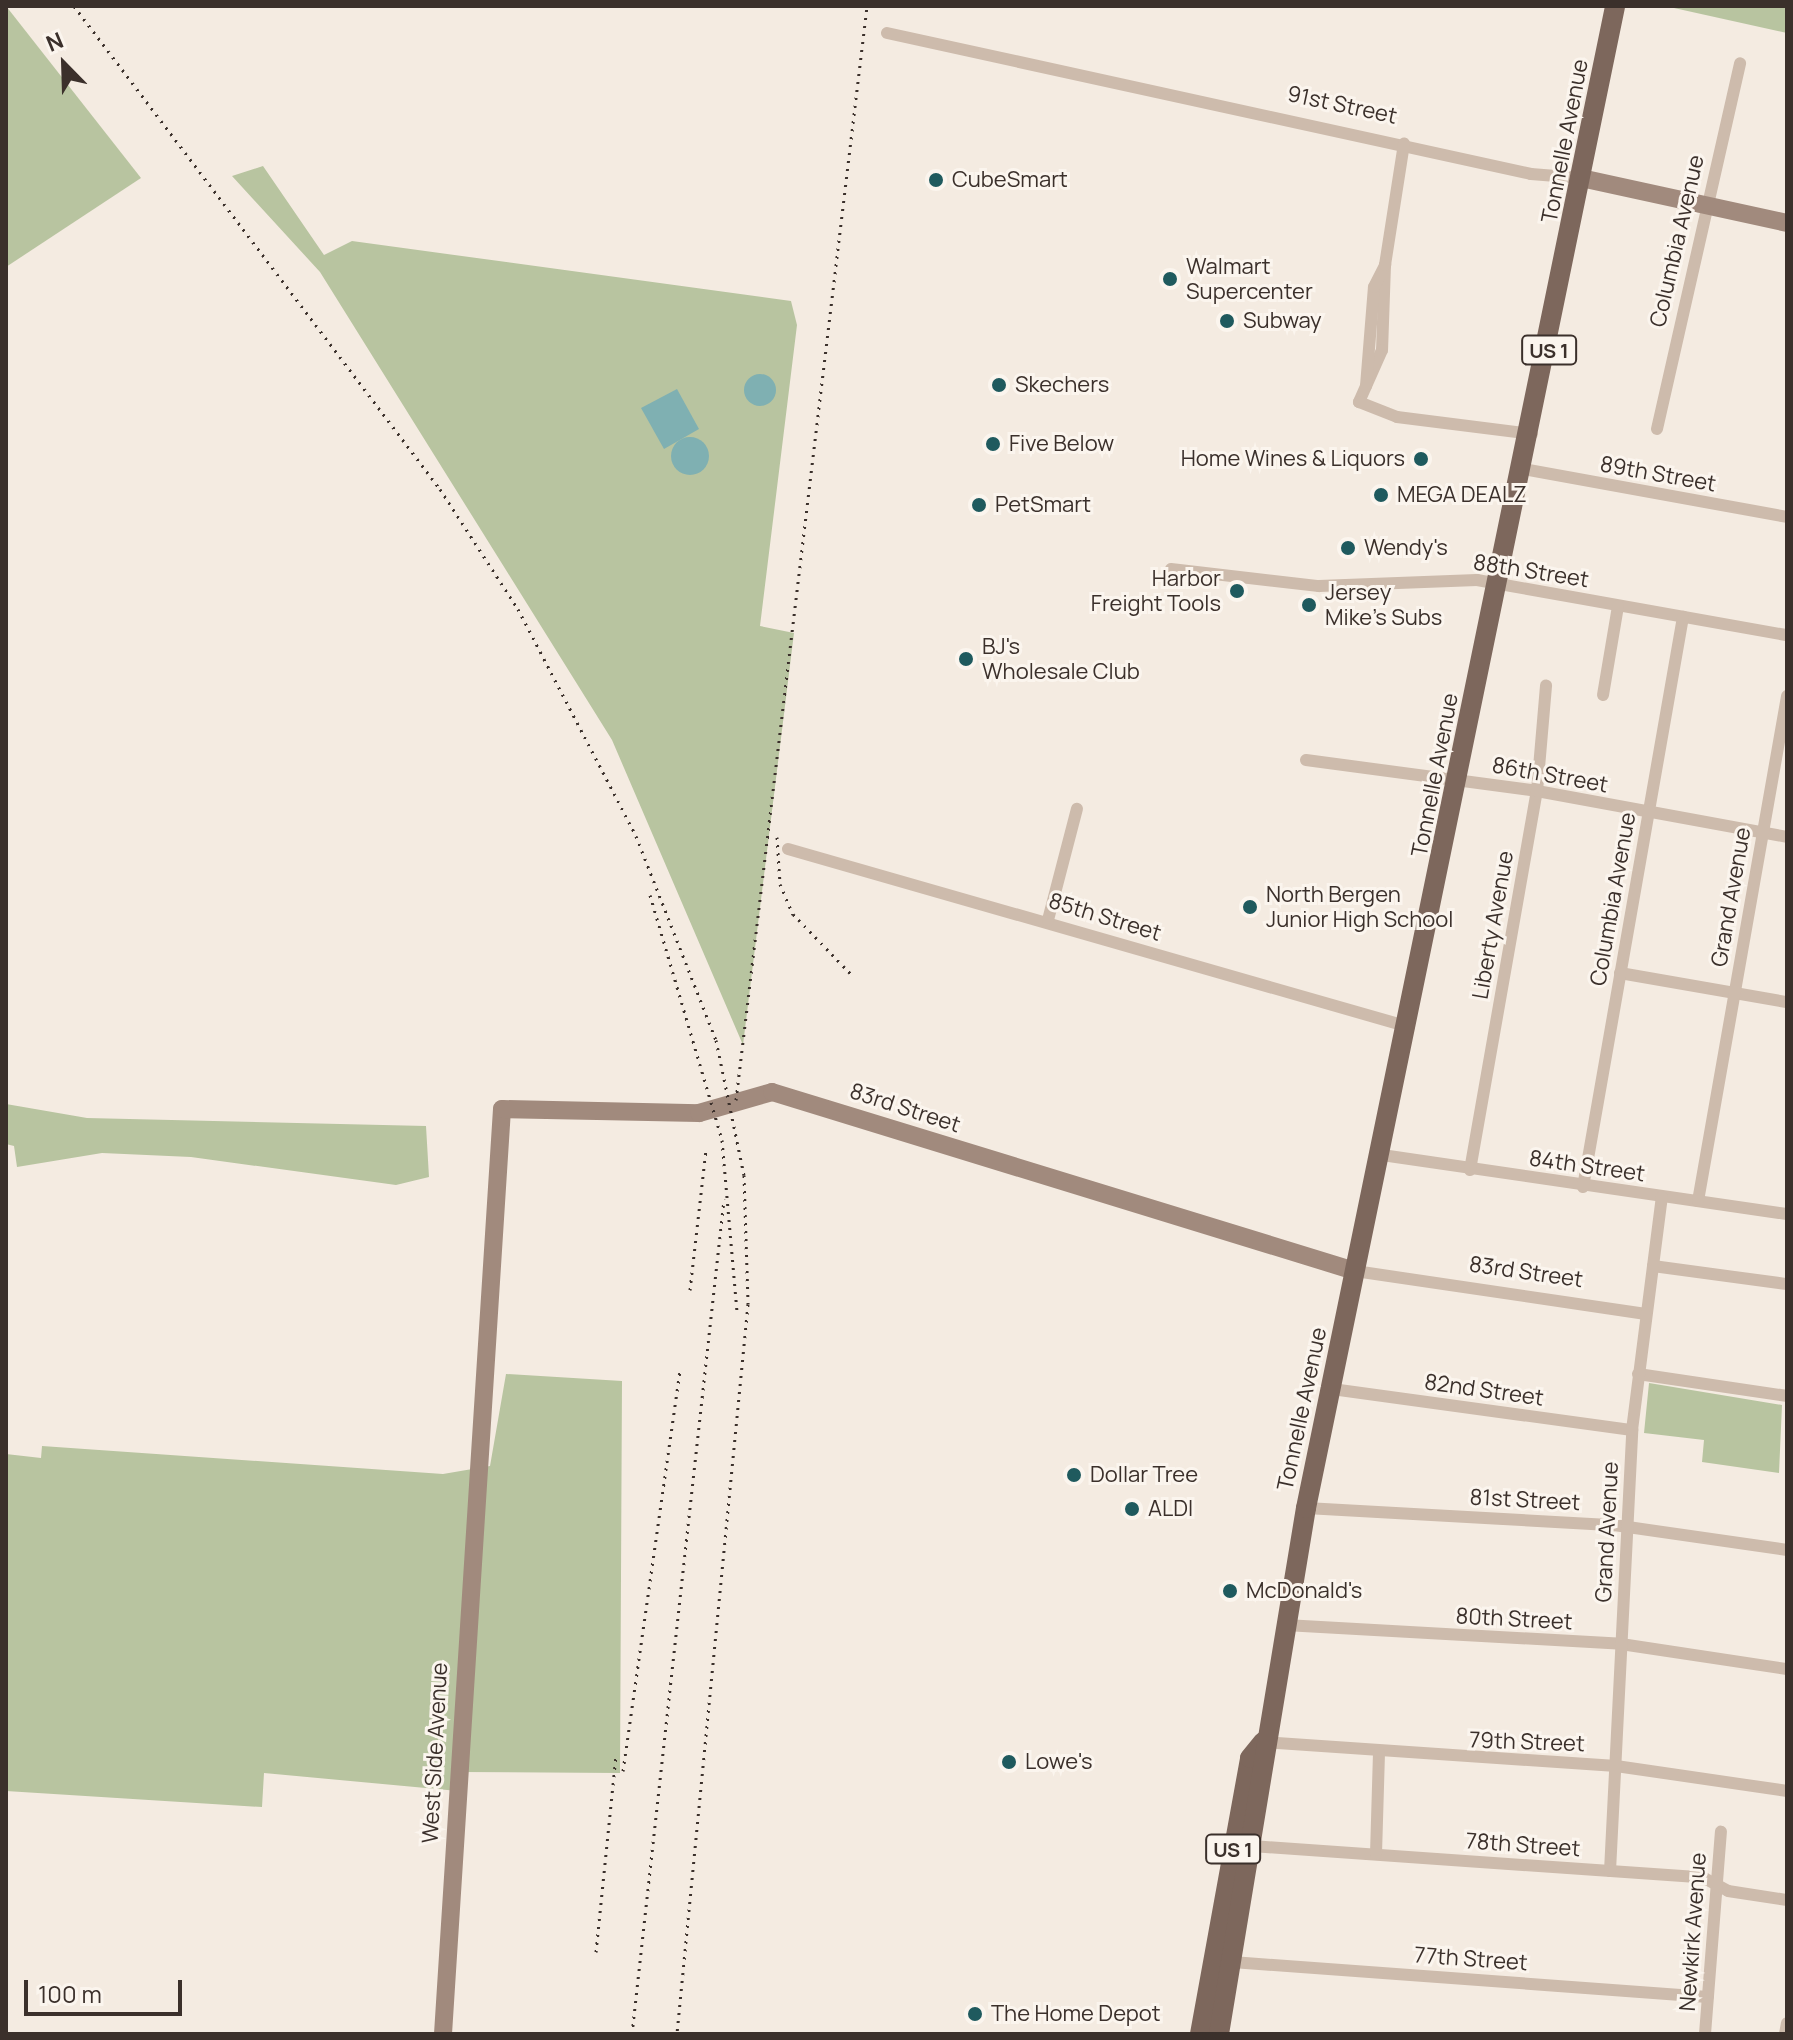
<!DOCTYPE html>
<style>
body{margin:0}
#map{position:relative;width:1793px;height:2040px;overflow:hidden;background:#f4ebe1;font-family:Manrope,sans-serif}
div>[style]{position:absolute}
.green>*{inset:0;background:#b8c4a0}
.water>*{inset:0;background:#7fb0b2}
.round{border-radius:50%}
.street>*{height:12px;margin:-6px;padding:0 6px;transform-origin:6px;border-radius:6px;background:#cdbbac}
.secondary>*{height:18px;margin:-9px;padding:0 9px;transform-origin:9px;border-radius:9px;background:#a18a7d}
.primary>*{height:20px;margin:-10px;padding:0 10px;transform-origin:10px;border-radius:10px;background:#7d675c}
.rail>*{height:3px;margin-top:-1.5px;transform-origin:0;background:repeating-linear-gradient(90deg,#3b302b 0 2px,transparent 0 8px)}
.dots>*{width:22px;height:22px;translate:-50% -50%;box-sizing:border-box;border:4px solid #fbf5ee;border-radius:50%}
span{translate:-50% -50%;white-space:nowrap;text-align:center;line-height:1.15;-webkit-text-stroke:6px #fbf5ee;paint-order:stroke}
.shield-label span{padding:2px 6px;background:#fbf5ee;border:2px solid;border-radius:6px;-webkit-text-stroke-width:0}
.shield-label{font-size:20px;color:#3b302b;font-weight:700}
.street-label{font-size:22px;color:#3b302b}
.poi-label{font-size:22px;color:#3b302b}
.left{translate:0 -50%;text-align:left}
.right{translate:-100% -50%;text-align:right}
.frame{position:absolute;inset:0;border:8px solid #3b302b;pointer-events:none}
.north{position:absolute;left:24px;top:24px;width:80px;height:80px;-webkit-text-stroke:6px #fbf5ee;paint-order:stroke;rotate:337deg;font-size:22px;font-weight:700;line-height:32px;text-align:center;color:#3b302b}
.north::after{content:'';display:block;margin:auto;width:28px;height:36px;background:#3b302b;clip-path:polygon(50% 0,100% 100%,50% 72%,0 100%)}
.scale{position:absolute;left:24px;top:1980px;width:158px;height:36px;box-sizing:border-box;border:4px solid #3b302b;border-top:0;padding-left:10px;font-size:24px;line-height:28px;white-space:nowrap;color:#3b302b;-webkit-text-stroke:6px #fbf5ee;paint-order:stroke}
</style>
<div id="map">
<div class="green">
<div style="clip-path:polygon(6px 6px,141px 178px,6px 267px)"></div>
<div style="clip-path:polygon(1665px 6px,1787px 6px,1787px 33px)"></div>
<div style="clip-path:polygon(263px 166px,324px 255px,352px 241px,791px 301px,797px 325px,760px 626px,794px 633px,743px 1045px,612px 740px,320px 272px,232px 176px)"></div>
<div style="clip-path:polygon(6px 1104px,87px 1118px,426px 1126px,429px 1177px,396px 1185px,191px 1157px,102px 1153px,17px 1167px,14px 1146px,6px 1144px)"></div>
<div style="clip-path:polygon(506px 1374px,622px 1381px,620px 1773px,461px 1772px,458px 1791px,264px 1773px,262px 1807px,6px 1791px,6px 1454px,41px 1458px,42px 1446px,443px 1474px,490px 1466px)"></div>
<div style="clip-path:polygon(1649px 1383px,1782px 1405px,1779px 1473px,1702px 1462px,1704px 1440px,1644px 1433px)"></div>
</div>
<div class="water">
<div class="round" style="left:744px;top:374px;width:32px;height:32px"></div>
<div style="clip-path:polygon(677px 389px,699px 429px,664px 449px,641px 408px)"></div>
<div class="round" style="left:671px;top:437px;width:38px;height:38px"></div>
</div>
<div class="street">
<div style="left:887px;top:33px;width:659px;rotate:12.35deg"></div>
<div style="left:1531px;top:174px;width:50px;rotate:4.6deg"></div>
<div style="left:1385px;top:265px;width:85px;rotate:92deg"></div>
<div style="left:1382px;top:350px;width:57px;rotate:113.9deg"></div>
<div style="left:1359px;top:402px;width:41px;rotate:21.5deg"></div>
<div style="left:1397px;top:417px;width:136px;rotate:7.2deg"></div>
<div style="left:1366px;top:386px;width:99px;rotate:-85.4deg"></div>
<div style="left:1374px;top:287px;width:25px;rotate:-63deg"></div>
<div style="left:1385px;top:265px;width:123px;rotate:-81.1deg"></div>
<div style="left:1657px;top:429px;width:375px;rotate:-77.2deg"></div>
<div style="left:1523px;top:469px;width:268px;rotate:10.3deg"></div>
<div style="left:1171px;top:569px;width:149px;rotate:6.6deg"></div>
<div style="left:1319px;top:586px;width:158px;rotate:-2.2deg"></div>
<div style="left:1477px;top:580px;width:315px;rotate:10.1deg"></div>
<div style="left:1603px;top:695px;width:90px;rotate:-80.4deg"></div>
<div style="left:1306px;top:760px;width:233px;rotate:7.6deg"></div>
<div style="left:1537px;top:791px;width:254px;rotate:10.4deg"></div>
<div style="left:788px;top:849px;width:646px;rotate:15.99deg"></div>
<div style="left:1048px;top:920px;width:115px;rotate:-75.4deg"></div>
<div style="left:1620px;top:973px;width:169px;rotate:9.9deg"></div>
<div style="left:1382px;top:1155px;width:409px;rotate:8.3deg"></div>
<div style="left:1470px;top:1170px;width:385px;rotate:-80deg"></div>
<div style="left:1537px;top:791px;width:106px;rotate:-85.1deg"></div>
<div style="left:1583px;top:1187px;width:579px;rotate:-80.05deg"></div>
<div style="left:1698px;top:1201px;width:513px;rotate:-80deg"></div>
<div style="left:1653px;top:1266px;width:135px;rotate:7.7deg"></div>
<div style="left:1355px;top:1271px;width:294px;rotate:8.4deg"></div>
<div style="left:1638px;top:1374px;width:151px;rotate:8.4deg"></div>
<div style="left:1332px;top:1389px;width:303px;rotate:7.8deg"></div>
<div style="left:1306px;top:1508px;width:308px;rotate:3.2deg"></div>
<div style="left:1614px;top:1525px;width:175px;rotate:8.2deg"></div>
<div style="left:1285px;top:1625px;width:337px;rotate:3.2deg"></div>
<div style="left:1621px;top:1644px;width:168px;rotate:8.6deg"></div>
<div style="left:1263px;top:1742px;width:354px;rotate:3.9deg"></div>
<div style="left:1616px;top:1766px;width:173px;rotate:8.3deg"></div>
<div style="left:1252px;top:1846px;width:453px;rotate:4deg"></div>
<div style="left:1704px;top:1878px;width:27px;rotate:28deg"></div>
<div style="left:1728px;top:1891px;width:60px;rotate:8.7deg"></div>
<div style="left:1376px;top:1854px;width:101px;rotate:-88.3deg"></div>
<div style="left:1610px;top:1871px;width:442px;rotate:-87.1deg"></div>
<div style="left:1632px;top:1430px;width:235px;rotate:-82.7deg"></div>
<div style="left:1232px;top:1962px;width:477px;rotate:4.2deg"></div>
<div style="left:1705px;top:2034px;width:203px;rotate:-85.5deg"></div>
<div style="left:1785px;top:2034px;width:11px;rotate:-80deg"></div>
</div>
<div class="secondary">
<div style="left:1581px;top:178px;width:211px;rotate:12.3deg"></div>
<div style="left:443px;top:2034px;width:927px;rotate:-86.35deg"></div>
<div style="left:502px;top:1109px;width:197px;rotate:1.2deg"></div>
<div style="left:699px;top:1113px;width:76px;rotate:-16deg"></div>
<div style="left:772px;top:1092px;width:610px;rotate:17.07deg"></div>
</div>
<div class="primary">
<div style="left:1200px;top:2034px;width:280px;rotate:-79.7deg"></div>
<div style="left:1250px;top:1758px;width:21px;rotate:-51deg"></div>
<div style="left:1219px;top:2034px;width:533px;rotate:-80.61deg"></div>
<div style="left:1306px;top:1508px;width:1533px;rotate:-78.37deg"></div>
</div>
<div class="rail">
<div style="left:74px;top:6px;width:606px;rotate:52.85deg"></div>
<div style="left:440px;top:489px;width:143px;rotate:57deg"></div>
<div style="left:518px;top:609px;width:256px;rotate:62.5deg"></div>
<div style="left:636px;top:836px;width:219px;rotate:68.6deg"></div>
<div style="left:716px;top:1040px;width:138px;rotate:78.3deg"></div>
<div style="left:744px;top:1175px;width:129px;rotate:88.2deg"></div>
<div style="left:748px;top:1304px;width:733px;rotate:95.56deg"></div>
<div style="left:777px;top:837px;width:47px;rotate:86.3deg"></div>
<div style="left:780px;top:884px;width:33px;rotate:67deg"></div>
<div style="left:793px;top:914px;width:85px;rotate:46deg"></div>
<div style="left:650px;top:895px;width:255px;rotate:73.6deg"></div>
<div style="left:722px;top:1140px;width:173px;rotate:85deg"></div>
<div style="left:736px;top:1100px;width:1102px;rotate:-83.17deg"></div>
<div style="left:690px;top:1290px;width:141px;rotate:-83.5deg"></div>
<div style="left:623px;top:1771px;width:407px;rotate:-81.9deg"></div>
<div style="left:596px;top:1952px;width:199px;rotate:-84.2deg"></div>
<div style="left:632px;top:2034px;width:840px;rotate:-83.71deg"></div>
</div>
<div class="dots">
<div style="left:936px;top:180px;background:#1f5a5e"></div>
<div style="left:1170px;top:279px;background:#1f5a5e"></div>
<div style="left:1227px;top:321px;background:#1f5a5e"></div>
<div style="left:999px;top:385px;background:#1f5a5e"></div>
<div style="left:993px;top:444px;background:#1f5a5e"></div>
<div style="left:1421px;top:459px;background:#1f5a5e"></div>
<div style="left:1381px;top:495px;background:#1f5a5e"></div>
<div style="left:979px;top:505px;background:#1f5a5e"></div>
<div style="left:1348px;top:548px;background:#1f5a5e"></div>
<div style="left:1237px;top:591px;background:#1f5a5e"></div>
<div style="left:1309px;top:605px;background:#1f5a5e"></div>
<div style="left:966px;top:659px;background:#1f5a5e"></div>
<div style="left:1250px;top:907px;background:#1f5a5e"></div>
<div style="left:1074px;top:1475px;background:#1f5a5e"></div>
<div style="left:1132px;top:1509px;background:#1f5a5e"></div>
<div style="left:1230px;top:1591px;background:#1f5a5e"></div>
<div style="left:1009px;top:1762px;background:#1f5a5e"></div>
<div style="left:975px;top:2014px;background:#1f5a5e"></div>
</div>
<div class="shield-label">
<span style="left:1549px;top:350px">US 1</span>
<span style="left:1233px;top:1849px">US 1</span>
</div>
<div class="street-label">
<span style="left:1342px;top:105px;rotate:12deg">91st Street</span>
<span style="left:1565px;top:141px;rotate:-79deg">Tonnelle Avenue</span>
<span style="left:1677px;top:241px;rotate:-77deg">Columbia Avenue</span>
<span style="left:1658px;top:474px;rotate:10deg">89th Street</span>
<span style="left:1531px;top:571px;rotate:9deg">88th Street</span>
<span style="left:1435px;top:775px;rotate:-79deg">Tonnelle Avenue</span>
<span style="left:1550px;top:775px;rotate:10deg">86th Street</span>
<span style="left:1731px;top:897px;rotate:-80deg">Grand Avenue</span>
<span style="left:1613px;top:899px;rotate:-80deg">Columbia Avenue</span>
<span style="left:1105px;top:917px;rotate:17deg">85th Street</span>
<span style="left:1493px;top:925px;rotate:-80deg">Liberty Avenue</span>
<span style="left:905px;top:1108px;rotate:18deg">83rd Street</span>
<span style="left:1587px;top:1166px;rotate:8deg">84th Street</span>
<span style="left:1526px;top:1272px;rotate:8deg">83rd Street</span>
<span style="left:1484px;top:1390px;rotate:8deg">82nd Street</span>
<span style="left:1302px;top:1409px;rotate:-78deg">Tonnelle Avenue</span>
<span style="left:1525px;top:1500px;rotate:3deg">81st Street</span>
<span style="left:1607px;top:1532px;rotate:-87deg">Grand Avenue</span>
<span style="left:1514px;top:1619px;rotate:3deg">80th Street</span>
<span style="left:1527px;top:1742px;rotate:2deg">79th Street</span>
<span style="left:435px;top:1753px;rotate:-87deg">West Side Avenue</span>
<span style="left:1523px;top:1845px;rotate:4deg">78th Street</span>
<span style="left:1693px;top:1932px;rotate:-86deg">Newkirk Avenue</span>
<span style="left:1471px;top:1959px;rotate:4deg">77th Street</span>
</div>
<div class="poi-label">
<span class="left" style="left:952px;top:180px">CubeSmart</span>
<span class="left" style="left:1186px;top:279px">Walmart<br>Supercenter</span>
<span class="left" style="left:1243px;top:321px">Subway</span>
<span class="left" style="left:1015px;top:385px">Skechers</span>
<span class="left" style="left:1009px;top:444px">Five Below</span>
<span class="right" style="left:1405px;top:459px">Home Wines &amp; Liquors</span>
<span class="left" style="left:1397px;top:495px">MEGA DEALZ</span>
<span class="left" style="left:995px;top:505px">PetSmart</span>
<span class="left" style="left:1364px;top:548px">Wendy's</span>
<span class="right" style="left:1221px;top:591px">Harbor<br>Freight Tools</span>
<span class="left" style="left:1325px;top:605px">Jersey<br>Mike's Subs</span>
<span class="left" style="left:982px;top:659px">BJ's<br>Wholesale Club</span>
<span class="left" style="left:1266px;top:907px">North Bergen<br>Junior High School</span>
<span class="left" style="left:1090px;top:1475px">Dollar Tree</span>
<span class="left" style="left:1148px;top:1509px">ALDI</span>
<span class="left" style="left:1246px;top:1591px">McDonald's</span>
<span class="left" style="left:1025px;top:1762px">Lowe's</span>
<span class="left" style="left:991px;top:2014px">The Home Depot</span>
</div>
<div class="frame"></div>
<div class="north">N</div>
<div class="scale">100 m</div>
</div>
